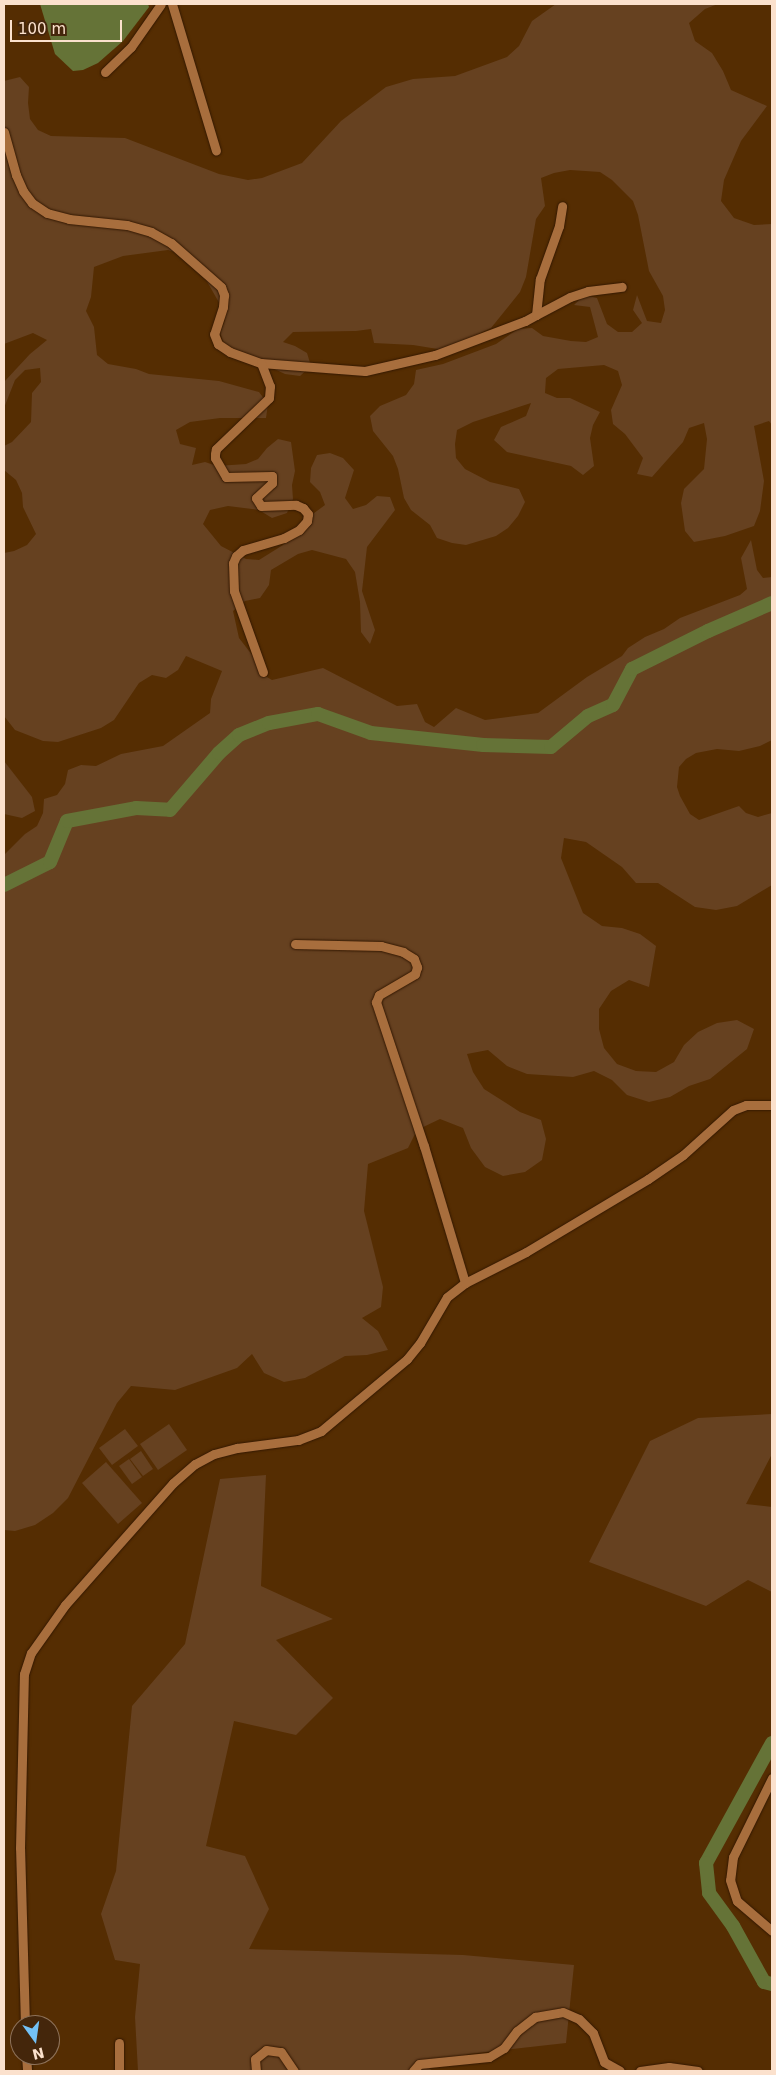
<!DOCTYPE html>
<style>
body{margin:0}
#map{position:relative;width:776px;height:2075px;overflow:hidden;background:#552d02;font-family:"DejaVu Sans",sans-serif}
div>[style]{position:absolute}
.green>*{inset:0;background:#664120}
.water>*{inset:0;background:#657337}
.river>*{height:14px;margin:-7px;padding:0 7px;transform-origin:7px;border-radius:7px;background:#657337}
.roads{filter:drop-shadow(0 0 1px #331800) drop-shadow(0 0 1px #331800)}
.street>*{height:9px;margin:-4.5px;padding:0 4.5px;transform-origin:4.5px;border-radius:4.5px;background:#a86e3d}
span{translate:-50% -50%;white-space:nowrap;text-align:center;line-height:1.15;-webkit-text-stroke:5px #44260b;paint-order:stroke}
.frame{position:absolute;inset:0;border:5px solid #fbe1cd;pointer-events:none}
.north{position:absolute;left:10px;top:2015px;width:50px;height:50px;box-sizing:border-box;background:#44260b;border:1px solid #8d7159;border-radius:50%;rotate:166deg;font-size:14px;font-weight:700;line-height:20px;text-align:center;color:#fbe1cd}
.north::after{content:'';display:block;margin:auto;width:18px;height:22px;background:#73c1f6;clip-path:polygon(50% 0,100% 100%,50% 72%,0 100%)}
.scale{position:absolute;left:10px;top:20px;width:112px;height:22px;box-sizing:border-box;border:2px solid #fbe1cd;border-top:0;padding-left:6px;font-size:15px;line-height:18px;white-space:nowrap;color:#fbe1cd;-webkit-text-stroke:4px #44260b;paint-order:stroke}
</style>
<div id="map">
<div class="green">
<div style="clip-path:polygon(556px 4px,718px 4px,705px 9px,689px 23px,695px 41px,712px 53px,723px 71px,731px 90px,767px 106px,741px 141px,724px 180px,721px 201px,734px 218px,754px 225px,772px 224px,772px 425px,769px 421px,754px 426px,764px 481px,760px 511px,754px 526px,725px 536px,694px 542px,685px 531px,681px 503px,684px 489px,704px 469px,707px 439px,704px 423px,689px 428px,683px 442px,652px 477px,637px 474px,643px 458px,625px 434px,613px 424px,611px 410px,622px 385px,618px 371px,604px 365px,558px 369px,546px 378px,545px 393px,557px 398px,570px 398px,600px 412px,593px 425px,590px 438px,594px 466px,583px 475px,571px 466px,507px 452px,494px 440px,501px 427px,526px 416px,531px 403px,473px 422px,457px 430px,455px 444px,456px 458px,465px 469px,490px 482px,519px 489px,525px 502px,518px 516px,508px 528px,496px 536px,466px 545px,452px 543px,437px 538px,430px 525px,411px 510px,404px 498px,398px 469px,393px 456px,373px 431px,370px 416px,380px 406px,406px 395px,414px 384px,416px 370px,443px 364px,496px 344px,518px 329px,532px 328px,543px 336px,571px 341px,586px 342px,598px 337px,590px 307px,574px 305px,584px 295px,597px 298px,607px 324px,618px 332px,632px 332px,642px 323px,633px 310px,637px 295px,647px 321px,661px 323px,665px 310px,663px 296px,649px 271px,638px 215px,633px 201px,612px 180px,600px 172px,570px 170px,554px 173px,541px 178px,545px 206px,536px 219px,526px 277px,520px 292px,491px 328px,444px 350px,413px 345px,374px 343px,371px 329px,356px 331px,293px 332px,283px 342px,295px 346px,307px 353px,311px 366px,300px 376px,285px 374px,225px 346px,220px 333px,225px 320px,221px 306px,205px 278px,184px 255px,168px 250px,123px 256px,94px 267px,91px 297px,86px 311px,94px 327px,97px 355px,108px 364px,136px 369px,149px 374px,219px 381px,259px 392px,268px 404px,266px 418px,220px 418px,190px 422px,176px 430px,180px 444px,196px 448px,192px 465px,205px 462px,217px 466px,246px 464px,258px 459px,267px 448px,278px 439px,291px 442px,295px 471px,292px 485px,293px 499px,287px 513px,272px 518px,259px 510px,228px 506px,210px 510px,203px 524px,221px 546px,246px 559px,259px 560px,283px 545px,302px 522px,325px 505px,320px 492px,310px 482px,311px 468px,317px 455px,330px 453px,343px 458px,354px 470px,345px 498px,353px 509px,366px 505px,377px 496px,390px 497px,395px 510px,367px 547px,362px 591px,375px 630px,370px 644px,361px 632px,360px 602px,355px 572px,346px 559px,312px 550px,298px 554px,271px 570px,269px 585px,260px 598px,245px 601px,233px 611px,239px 638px,256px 660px,260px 673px,272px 680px,323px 668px,397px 706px,417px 704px,425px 722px,434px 727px,456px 708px,485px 720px,538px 713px,587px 677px,622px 656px,628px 648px,645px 637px,664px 629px,680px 618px,740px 595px,747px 589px,741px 558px,751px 540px,757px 570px,763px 578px,772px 577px,772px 740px,760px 746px,739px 751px,717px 749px,696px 753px,686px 759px,679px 767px,677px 787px,680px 796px,690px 814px,699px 820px,739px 806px,746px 813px,758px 817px,772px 813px,772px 885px,737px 906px,716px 910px,695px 907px,658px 883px,636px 883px,622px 867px,586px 842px,564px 838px,561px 858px,583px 913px,602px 926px,622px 928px,640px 934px,656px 946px,649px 987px,629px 980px,611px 991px,599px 1009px,599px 1029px,604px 1048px,617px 1064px,636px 1071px,656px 1072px,674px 1062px,684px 1045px,698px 1032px,717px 1023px,737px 1020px,754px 1029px,747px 1049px,710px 1079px,689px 1086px,670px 1097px,649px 1102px,627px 1095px,612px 1080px,594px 1071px,573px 1077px,527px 1074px,507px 1066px,488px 1050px,467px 1054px,473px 1072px,484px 1089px,520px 1112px,541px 1120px,546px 1139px,542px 1160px,525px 1172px,503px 1176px,485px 1167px,471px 1148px,463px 1128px,440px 1119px,417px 1130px,408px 1148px,368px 1164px,364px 1211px,383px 1287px,381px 1307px,362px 1318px,378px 1331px,388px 1350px,367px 1355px,345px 1356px,305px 1378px,284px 1382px,264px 1373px,252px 1354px,237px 1368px,175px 1390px,131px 1386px,117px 1403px,68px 1498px,53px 1513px,35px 1525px,15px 1531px,4px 1530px,4px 855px,25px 834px,37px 826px,43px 813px,44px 799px,57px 795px,65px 784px,68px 770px,81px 765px,96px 766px,121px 754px,163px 746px,210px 713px,211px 699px,222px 671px,186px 656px,178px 670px,166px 678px,152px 675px,139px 683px,114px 720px,101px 728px,58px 742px,43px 741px,15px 730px,4px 716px,4px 553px,14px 551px,27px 545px,36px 534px,23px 507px,22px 493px,16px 480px,4px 470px,4px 446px,12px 442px,31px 422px,32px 393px,41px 382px,40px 368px,25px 370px,15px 380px,4px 408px,4px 382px,30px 354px,47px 340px,33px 333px,4px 344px,4px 81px,20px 77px,29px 87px,28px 103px,30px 119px,38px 130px,51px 136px,125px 138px,219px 174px,248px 180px,262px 178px,302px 163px,341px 121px,386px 87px,413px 79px,455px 76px,507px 57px,519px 46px,532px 21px)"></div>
<div style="clip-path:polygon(4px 761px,32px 797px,35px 811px,22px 818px,4px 814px)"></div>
<div style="clip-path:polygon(772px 1414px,772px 1454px,746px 1504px,772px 1507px,772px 1592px,748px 1580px,706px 1606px,589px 1562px,650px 1441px,698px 1418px)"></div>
<div style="clip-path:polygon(169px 1424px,187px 1450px,158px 1470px,140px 1444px)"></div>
<div style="clip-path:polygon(125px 1429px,138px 1446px,112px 1465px,99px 1448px)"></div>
<div style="clip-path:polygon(141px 1451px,153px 1469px,143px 1476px,130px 1459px)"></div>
<div style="clip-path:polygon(129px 1459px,142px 1477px,132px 1484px,119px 1466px)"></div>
<div style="clip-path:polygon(106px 1462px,142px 1503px,118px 1524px,82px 1483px)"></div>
<div style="clip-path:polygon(266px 1475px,261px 1586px,333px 1619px,276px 1640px,333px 1698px,296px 1735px,234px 1721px,206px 1846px,245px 1856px,269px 1909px,249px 1949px,463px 1955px,574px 1965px,566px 2043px,469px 2054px,426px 2066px,433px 2071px,138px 2071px,135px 2017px,140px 1964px,115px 1960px,101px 1914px,116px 1871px,132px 1706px,185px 1644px,220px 1479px)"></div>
</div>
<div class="water">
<div style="clip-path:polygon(40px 4px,148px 4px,149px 7px,123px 41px,98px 63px,83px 70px,73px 71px,55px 54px)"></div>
</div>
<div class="river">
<div style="left:4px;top:885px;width:51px;rotate:-26.6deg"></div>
<div style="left:50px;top:862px;width:44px;rotate:-67.5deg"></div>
<div style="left:67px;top:821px;width:70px;rotate:-10.7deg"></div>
<div style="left:136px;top:808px;width:34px;rotate:3deg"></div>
<div style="left:170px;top:810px;width:75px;rotate:-49.3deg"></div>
<div style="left:219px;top:753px;width:27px;rotate:-42deg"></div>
<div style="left:239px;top:735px;width:32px;rotate:-22deg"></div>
<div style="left:269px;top:723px;width:50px;rotate:-10.4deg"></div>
<div style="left:318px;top:714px;width:56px;rotate:19.7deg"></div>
<div style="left:371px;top:733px;width:113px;rotate:6.1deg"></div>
<div style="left:483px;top:745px;width:68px;rotate:1.7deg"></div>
<div style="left:551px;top:747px;width:48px;rotate:-40deg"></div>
<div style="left:588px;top:716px;width:27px;rotate:-24deg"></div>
<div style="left:613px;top:705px;width:41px;rotate:-62.2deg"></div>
<div style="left:632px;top:669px;width:85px;rotate:-26.6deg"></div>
<div style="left:708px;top:631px;width:70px;rotate:-23.6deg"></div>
<div style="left:772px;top:1743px;width:137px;rotate:118.8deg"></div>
<div style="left:706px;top:1863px;width:30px;rotate:84deg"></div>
<div style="left:709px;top:1893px;width:41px;rotate:54deg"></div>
<div style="left:733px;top:1926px;width:64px;rotate:61deg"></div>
<div style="left:764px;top:1982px;width:8px;rotate:14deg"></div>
</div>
<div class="roads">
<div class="street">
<div style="left:172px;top:4px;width:153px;rotate:73.3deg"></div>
<div style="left:105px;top:72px;width:36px;rotate:-44deg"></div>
<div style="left:131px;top:47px;width:52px;rotate:-55.1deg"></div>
<div style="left:4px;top:132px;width:45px;rotate:74.4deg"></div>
<div style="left:16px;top:175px;width:17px;rotate:66deg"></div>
<div style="left:23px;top:191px;width:15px;rotate:53deg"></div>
<div style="left:32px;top:203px;width:18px;rotate:34deg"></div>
<div style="left:47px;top:213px;width:23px;rotate:15deg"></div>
<div style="left:69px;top:219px;width:58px;rotate:5.9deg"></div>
<div style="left:127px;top:225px;width:25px;rotate:16deg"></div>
<div style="left:151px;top:232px;width:23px;rotate:29deg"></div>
<div style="left:171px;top:243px;width:67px;rotate:41.3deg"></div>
<div style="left:221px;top:287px;width:9px;rotate:69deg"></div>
<div style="left:224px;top:295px;width:12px;rotate:95deg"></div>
<div style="left:223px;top:307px;width:28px;rotate:108deg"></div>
<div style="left:214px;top:334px;width:11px;rotate:68deg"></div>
<div style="left:218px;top:344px;width:14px;rotate:34deg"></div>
<div style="left:230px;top:352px;width:33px;rotate:20deg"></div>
<div style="left:261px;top:363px;width:104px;rotate:4.4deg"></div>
<div style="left:365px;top:371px;width:72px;rotate:-12.9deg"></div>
<div style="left:435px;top:355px;width:96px;rotate:-20.7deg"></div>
<div style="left:525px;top:321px;width:13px;rotate:-29deg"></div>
<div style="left:536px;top:315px;width:36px;rotate:-84deg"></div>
<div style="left:540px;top:279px;width:56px;rotate:-70.3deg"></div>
<div style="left:559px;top:226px;width:20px;rotate:-81deg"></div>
<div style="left:536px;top:315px;width:38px;rotate:-28deg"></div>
<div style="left:570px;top:297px;width:19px;rotate:-18deg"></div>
<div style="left:588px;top:291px;width:34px;rotate:-7deg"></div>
<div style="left:261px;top:363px;width:25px;rotate:69deg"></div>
<div style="left:270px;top:386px;width:12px;rotate:95deg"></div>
<div style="left:269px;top:398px;width:74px;rotate:136.1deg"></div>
<div style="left:216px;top:449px;width:5px;rotate:101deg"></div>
<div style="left:215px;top:454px;width:4px;rotate:90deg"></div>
<div style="left:215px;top:458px;width:22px;rotate:60deg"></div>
<div style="left:226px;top:477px;width:46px;rotate:-1.2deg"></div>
<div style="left:272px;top:476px;width:7px;rotate:90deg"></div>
<div style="left:272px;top:483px;width:22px;rotate:137deg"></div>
<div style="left:256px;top:498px;width:9px;rotate:58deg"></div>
<div style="left:261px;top:506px;width:35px;rotate:-2deg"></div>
<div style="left:296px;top:505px;width:8px;rotate:23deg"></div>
<div style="left:303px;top:508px;width:8px;rotate:50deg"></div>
<div style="left:308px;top:514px;width:7px;rotate:98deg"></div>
<div style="left:307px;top:521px;width:12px;rotate:132deg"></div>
<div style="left:299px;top:530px;width:17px;rotate:152deg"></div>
<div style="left:284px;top:538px;width:43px;rotate:163.7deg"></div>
<div style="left:243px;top:550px;width:9px;rotate:139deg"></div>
<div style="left:236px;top:556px;width:8px;rotate:113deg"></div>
<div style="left:233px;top:563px;width:28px;rotate:88deg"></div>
<div style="left:234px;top:591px;width:86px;rotate:70.3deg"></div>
<div style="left:295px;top:944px;width:86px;rotate:1.3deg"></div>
<div style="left:381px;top:946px;width:23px;rotate:15deg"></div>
<div style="left:403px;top:952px;width:13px;rotate:32deg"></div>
<div style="left:414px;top:959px;width:9px;rotate:69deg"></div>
<div style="left:417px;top:967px;width:7px;rotate:106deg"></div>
<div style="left:415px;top:974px;width:42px;rotate:149.7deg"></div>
<div style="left:379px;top:995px;width:8px;rotate:113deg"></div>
<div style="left:376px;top:1002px;width:152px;rotate:71.6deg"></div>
<div style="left:424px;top:1146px;width:143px;rotate:73.3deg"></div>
<div style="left:772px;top:1778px;width:88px;rotate:116.3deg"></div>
<div style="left:733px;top:1857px;width:23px;rotate:97deg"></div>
<div style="left:730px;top:1880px;width:22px;rotate:72deg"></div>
<div style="left:737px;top:1901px;width:46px;rotate:40.6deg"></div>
<div style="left:25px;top:2025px;width:177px;rotate:-91.6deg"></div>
<div style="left:20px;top:1848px;width:174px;rotate:-88.7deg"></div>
<div style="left:24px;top:1674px;width:22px;rotate:-72deg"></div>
<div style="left:31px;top:1653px;width:59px;rotate:-54.7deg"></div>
<div style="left:65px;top:1605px;width:163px;rotate:-48.5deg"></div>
<div style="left:173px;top:1483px;width:29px;rotate:-41deg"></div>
<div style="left:195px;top:1464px;width:21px;rotate:-28deg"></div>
<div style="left:214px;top:1454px;width:24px;rotate:-15deg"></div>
<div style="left:237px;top:1448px;width:62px;rotate:-7.5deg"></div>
<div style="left:298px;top:1440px;width:25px;rotate:-21deg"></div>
<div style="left:321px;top:1431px;width:112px;rotate:-39.9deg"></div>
<div style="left:407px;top:1359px;width:21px;rotate:-51deg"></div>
<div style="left:420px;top:1343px;width:53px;rotate:-59.6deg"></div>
<div style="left:447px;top:1297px;width:23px;rotate:-38deg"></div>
<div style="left:465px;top:1283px;width:68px;rotate:-26.9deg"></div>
<div style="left:526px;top:1252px;width:142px;rotate:-30.9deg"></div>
<div style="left:648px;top:1179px;width:42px;rotate:-34.4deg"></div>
<div style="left:683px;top:1155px;width:67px;rotate:-42deg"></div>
<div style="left:733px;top:1110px;width:14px;rotate:-21deg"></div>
<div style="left:746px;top:1105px;width:26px"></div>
<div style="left:119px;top:2043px;width:28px;rotate:90deg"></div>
<div style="left:26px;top:2055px;width:16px;rotate:86deg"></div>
<div style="left:256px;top:2071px;width:12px;rotate:-95deg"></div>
<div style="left:255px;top:2059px;width:14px;rotate:-39deg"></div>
<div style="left:266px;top:2050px;width:15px;rotate:8deg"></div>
<div style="left:281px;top:2052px;width:23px;rotate:56deg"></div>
<div style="left:413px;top:2071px;width:9px;rotate:-49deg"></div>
<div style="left:419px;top:2064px;width:70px;rotate:-5.7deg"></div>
<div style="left:489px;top:2057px;width:17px;rotate:-31deg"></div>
<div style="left:504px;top:2048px;width:21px;rotate:-53deg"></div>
<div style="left:517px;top:2031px;width:23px;rotate:-38deg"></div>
<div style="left:535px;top:2017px;width:28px;rotate:-10deg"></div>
<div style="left:563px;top:2012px;width:17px;rotate:24deg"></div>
<div style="left:579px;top:2019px;width:20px;rotate:45deg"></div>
<div style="left:593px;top:2033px;width:31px;rotate:69deg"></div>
<div style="left:604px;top:2062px;width:18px;rotate:29deg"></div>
<div style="left:640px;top:2071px;width:29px;rotate:-8deg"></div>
<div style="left:669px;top:2067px;width:29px;rotate:8deg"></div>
</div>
</div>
<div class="frame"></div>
<div class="north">N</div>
<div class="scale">100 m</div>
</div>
